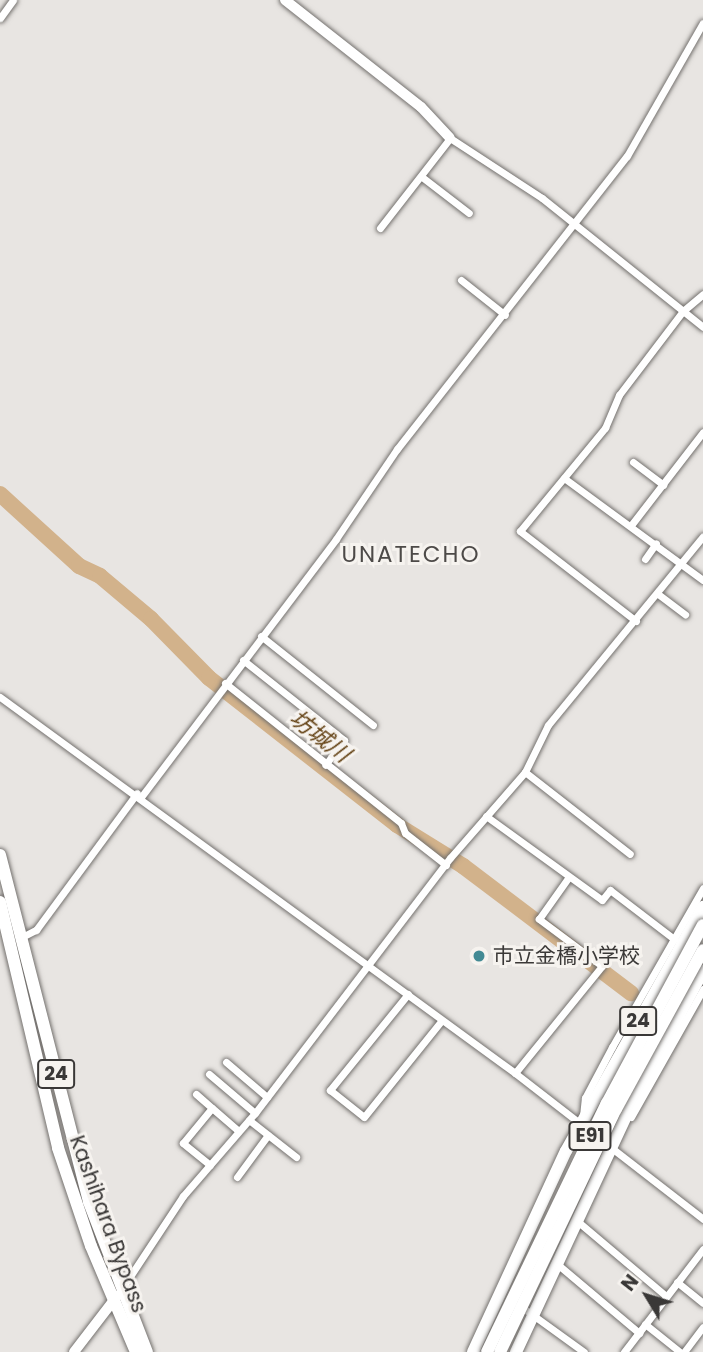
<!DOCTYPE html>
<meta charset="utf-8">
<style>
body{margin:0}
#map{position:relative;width:703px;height:1352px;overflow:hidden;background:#e8e5e2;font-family:Poppins,"Noto Sans JP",sans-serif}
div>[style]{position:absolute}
.river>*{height:16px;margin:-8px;padding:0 8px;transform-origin:8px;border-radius:8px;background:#d2b28b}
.roads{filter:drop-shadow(0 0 2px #74716e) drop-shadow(0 0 2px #74716e)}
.street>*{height:7px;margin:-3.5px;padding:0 3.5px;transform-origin:3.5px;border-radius:3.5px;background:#fff}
.secondary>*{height:10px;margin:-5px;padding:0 5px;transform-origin:5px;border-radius:5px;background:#fff}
.primary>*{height:10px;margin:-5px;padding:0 5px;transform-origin:5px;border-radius:5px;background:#fff}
.highway>*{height:12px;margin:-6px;padding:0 6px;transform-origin:6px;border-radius:6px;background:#fff}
.bridges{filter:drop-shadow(0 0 2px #74716e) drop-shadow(0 0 2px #74716e)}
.highway-bridge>*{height:12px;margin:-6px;padding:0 6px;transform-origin:6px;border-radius:6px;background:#fff}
.dots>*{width:19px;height:19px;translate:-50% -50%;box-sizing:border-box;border:4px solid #f6f3ef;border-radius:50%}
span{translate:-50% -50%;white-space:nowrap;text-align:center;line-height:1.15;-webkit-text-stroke:6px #f6f3ef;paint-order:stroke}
.shield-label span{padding:2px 5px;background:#f6f3ef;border:2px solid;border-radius:5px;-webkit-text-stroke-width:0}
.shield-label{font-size:19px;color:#3a3837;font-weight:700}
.poi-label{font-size:21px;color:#3a3837}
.left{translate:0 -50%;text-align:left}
.street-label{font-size:21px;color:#3a3837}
.neighbourhood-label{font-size:23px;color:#4d4a48;letter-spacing:2px}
.water-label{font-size:23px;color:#664518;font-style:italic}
.north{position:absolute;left:612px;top:1261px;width:70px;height:70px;-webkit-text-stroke:5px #f6f3ef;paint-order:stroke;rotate:308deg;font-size:19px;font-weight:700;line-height:28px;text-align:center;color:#3a3837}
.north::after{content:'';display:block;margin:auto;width:24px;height:32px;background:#3a3837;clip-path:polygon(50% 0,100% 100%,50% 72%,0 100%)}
</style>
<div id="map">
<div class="river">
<div style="left:0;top:494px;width:107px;rotate:42.3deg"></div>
<div style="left:79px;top:566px;width:23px;rotate:25deg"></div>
<div style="left:100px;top:576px;width:67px;rotate:40.1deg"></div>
<div style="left:151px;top:619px;width:83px;rotate:45.5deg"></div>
<div style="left:209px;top:678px;width:239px;rotate:38deg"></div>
<div style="left:397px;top:825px;width:78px;rotate:31.8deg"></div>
<div style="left:463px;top:866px;width:211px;rotate:37.1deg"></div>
</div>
<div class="roads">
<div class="street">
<div style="left:0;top:18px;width:22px;rotate:-54deg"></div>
<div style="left:422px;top:177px;width:59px;rotate:37.5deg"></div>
<div style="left:380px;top:228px;width:114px;rotate:-52.1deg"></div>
<div style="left:450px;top:138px;width:110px;rotate:33.1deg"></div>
<div style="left:542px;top:198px;width:206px;rotate:38.7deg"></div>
<div style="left:461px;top:280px;width:56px;rotate:38.5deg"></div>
<div style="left:633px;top:462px;width:38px;rotate:37deg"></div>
<div style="left:564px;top:478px;width:172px;rotate:36.3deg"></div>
<div style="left:632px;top:524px;width:116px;rotate:-52.3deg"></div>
<div style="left:645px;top:559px;width:19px;rotate:-55deg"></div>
<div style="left:658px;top:594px;width:34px;rotate:37deg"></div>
<div style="left:636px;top:621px;width:147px;rotate:-142.2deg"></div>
<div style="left:520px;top:531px;width:134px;rotate:-50.5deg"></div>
<div style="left:605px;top:428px;width:36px;rotate:-67deg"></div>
<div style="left:619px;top:395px;width:106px;rotate:-52.7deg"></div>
<div style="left:683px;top:311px;width:26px;rotate:-40deg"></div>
<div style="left:261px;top:636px;width:143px;rotate:38.5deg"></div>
<div style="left:243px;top:660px;width:129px;rotate:38.4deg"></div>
<div style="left:344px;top:740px;width:31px;rotate:127deg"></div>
<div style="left:225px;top:683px;width:225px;rotate:38.5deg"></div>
<div style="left:401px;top:823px;width:11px;rotate:68deg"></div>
<div style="left:405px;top:833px;width:52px;rotate:38deg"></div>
<div style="left:0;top:697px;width:638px;rotate:36.13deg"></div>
<div style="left:515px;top:1073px;width:238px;rotate:37.8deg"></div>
<div style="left:525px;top:772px;width:133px;rotate:38deg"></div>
<div style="left:141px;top:797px;width:323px;rotate:-52.9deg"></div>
<div style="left:336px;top:539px;width:109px;rotate:-55.9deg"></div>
<div style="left:397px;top:449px;width:372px;rotate:-51.9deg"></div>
<div style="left:627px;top:156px;width:153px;rotate:-60.3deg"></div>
<div style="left:486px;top:816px;width:143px;rotate:35.9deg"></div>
<div style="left:602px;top:900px;width:13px;rotate:-51deg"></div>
<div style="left:610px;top:890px;width:81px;rotate:37.4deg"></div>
<div style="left:22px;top:937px;width:16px;rotate:-27deg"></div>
<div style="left:36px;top:930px;width:170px;rotate:-53.6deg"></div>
<div style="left:408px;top:994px;width:124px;rotate:129.1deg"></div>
<div style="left:330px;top:1090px;width:43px;rotate:38.5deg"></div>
<div style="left:364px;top:1117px;width:124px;rotate:-51.2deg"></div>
<div style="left:226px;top:1062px;width:54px;rotate:40.5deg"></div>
<div style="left:515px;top:1073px;width:138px;rotate:-50.9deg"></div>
<div style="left:602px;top:966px;width:79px;rotate:-143.3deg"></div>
<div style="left:539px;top:919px;width:50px;rotate:-54.7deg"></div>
<div style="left:209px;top:1074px;width:60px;rotate:40.3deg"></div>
<div style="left:196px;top:1094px;width:21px;rotate:41deg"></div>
<div style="left:583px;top:1116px;width:18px;rotate:-84deg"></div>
<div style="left:585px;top:1098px;width:58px;rotate:-62.1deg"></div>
<div style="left:612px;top:1047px;width:183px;rotate:-60.2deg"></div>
<div style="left:631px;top:1117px;width:147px;rotate:-60.6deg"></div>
<div style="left:249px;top:1120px;width:60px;rotate:38.2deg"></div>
<div style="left:210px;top:1165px;width:35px;rotate:-141deg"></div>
<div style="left:183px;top:1143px;width:45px;rotate:-50.4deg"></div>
<div style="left:212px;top:1108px;width:35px;rotate:41deg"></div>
<div style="left:237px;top:1177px;width:52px;rotate:-53.6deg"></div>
<div style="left:576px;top:1220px;width:118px;rotate:40.2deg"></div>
<div style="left:556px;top:1263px;width:109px;rotate:40.1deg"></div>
<div style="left:677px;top:1282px;width:33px;rotate:39deg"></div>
<div style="left:123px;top:1287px;width:109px;rotate:-56.6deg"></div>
<div style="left:183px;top:1196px;width:110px;rotate:-49.1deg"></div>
<div style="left:255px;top:1113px;width:321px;rotate:-52.6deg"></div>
<div style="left:450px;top:858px;width:114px;rotate:-48.9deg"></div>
<div style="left:525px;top:772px;width:52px;rotate:-63.9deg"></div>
<div style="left:548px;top:725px;width:244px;rotate:-50.6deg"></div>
<div style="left:519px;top:1305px;width:80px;rotate:35.9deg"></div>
<div style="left:645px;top:1324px;width:45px;rotate:38.7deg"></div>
<div style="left:624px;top:1352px;width:130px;rotate:-52.5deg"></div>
<div style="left:684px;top:1352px;width:31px;rotate:-53deg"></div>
</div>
<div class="secondary">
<div style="left:285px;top:0;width:173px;rotate:38.2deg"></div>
<div style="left:421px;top:107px;width:42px;rotate:46.9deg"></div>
</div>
<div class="primary">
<div style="left:74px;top:1352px;width:71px;rotate:-52.5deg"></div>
</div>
<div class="highway">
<div style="left:0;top:855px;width:358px;rotate:75.6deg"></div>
<div style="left:89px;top:1202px;width:161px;rotate:68.9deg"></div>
<div style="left:0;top:902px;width:253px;rotate:76.7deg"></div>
<div style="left:58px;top:1148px;width:103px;rotate:71.4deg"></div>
<div style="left:91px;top:1246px;width:115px;rotate:67deg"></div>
<div style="left:473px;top:1352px;width:221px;rotate:-65.2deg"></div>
<div style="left:566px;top:1151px;width:280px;rotate:-60.7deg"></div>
<div style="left:516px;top:1352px;width:284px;rotate:-65deg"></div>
<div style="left:636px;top:1095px;width:141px;rotate:-61.6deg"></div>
</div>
</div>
<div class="bridges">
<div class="highway-bridge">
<div style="left:487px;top:1352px;width:276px;rotate:-64.3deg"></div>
<div style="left:607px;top:1103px;width:202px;rotate:-61.7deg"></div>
<div style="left:500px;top:1352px;width:269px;rotate:-64.5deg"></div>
<div style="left:616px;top:1109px;width:181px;rotate:-61.3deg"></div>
</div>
</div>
<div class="dots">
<div style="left:479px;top:956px;background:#438a94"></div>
</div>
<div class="shield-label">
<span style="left:638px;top:1021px">24</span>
<span style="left:56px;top:1074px">24</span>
<span style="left:590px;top:1136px">E91</span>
</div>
<div class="poi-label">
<span class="left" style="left:493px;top:956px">市立金橋小学校</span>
</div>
<div class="street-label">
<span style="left:108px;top:1224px;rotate:70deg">Kashihara Bypass</span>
</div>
<div class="neighbourhood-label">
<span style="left:411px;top:554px">UNATECHO</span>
</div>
<div class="water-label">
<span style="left:320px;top:736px;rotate:38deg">坊城川</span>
</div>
<div class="north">N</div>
</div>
